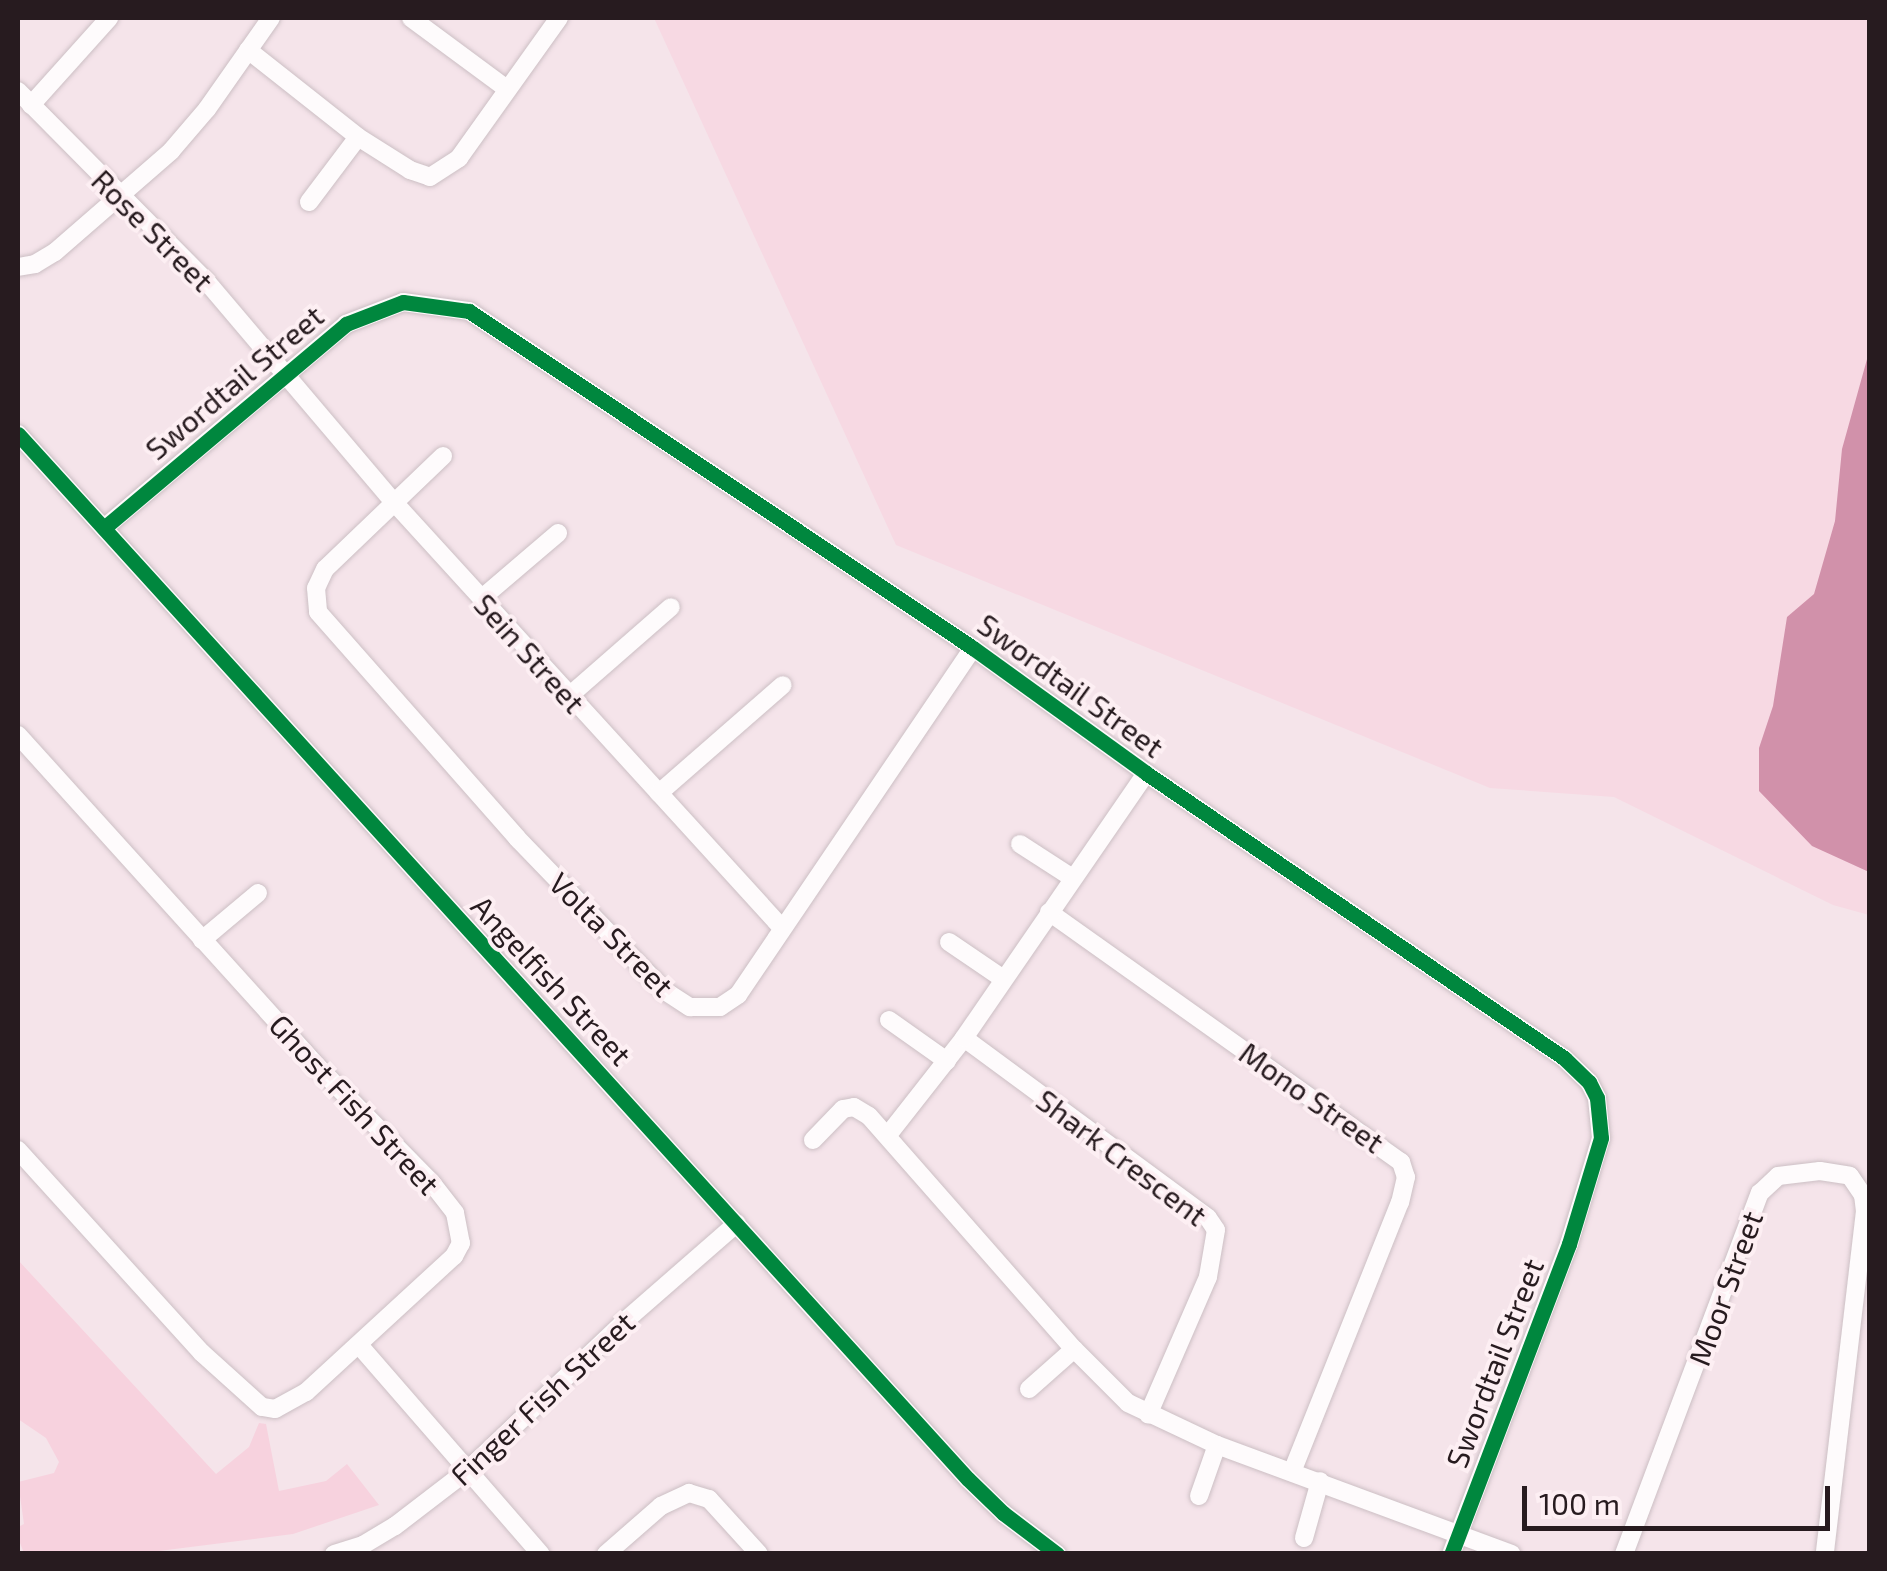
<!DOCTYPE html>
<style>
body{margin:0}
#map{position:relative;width:1887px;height:1571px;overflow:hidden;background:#f5e4ea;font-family:"Exo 2",sans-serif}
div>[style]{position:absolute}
.built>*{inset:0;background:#f7d9e3}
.green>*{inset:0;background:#f7d2de}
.water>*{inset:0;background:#d191aa}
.roads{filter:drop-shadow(0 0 2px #ccbfc4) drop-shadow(0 0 2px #ccbfc4)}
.minor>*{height:18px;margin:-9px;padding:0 9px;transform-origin:9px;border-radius:9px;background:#fefbfc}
.cycleway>*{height:15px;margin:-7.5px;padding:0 7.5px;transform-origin:7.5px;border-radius:7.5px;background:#00873e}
span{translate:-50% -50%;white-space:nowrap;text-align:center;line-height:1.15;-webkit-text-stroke:8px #fdeff3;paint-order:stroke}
.street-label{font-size:30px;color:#271b1f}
.frame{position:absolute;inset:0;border:20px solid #271b1f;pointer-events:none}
.scale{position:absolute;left:1522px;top:1486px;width:308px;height:45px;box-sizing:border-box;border:5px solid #271b1f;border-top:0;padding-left:12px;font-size:30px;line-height:35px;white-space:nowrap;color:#271b1f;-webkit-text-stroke:8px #fdeff3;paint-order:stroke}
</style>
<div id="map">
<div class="built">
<div style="clip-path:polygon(654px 18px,1869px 18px,1869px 915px,1833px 905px,1614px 797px,1490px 788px,896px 545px)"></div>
</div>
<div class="green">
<div style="clip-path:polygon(18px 1260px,216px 1474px,249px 1447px,259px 1423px,266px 1424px,279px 1491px,326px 1481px,347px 1464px,379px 1505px,293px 1534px,143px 1553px,24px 1553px,18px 1538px,18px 1527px,24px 1524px,18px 1482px,54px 1473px,59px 1462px,46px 1438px,18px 1419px)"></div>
</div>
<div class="water">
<div style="clip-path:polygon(1869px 352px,1870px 872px,1869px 872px,1812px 846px,1759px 791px,1759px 748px,1773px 706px,1787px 617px,1814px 594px,1835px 521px,1842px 449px)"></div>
</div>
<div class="roads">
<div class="minor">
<div style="left:411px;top:18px;width:119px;rotate:36.5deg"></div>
<div style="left:248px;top:50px;width:140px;rotate:38.3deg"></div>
<div style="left:358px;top:137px;width:62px;rotate:32.4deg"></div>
<div style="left:410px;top:170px;width:21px;rotate:19deg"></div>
<div style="left:430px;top:177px;width:35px;rotate:-33deg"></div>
<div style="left:459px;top:158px;width:172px;rotate:-54.5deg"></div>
<div style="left:18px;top:91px;width:269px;rotate:45.3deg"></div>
<div style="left:207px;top:282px;width:286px;rotate:49.7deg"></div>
<div style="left:392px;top:500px;width:579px;rotate:47.66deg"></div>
<div style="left:31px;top:105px;width:117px;rotate:-48.1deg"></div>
<div style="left:309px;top:202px;width:81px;rotate:-53deg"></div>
<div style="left:18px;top:267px;width:17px;rotate:-10deg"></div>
<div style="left:35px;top:264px;width:23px;rotate:-31deg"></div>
<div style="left:55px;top:252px;width:154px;rotate:-41deg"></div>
<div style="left:171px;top:151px;width:55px;rotate:-49.4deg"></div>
<div style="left:207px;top:109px;width:111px;rotate:-54.9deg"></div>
<div style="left:18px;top:434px;width:1412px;rotate:47.73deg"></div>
<div style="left:968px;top:1479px;width:49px;rotate:44.2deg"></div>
<div style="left:1003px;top:1513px;width:68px;rotate:37.2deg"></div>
<div style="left:443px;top:456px;width:163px;rotate:136.2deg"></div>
<div style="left:325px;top:569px;width:21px;rotate:115deg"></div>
<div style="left:316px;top:588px;width:24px;rotate:85deg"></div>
<div style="left:318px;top:612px;width:301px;rotate:48.6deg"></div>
<div style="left:517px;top:838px;width:213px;rotate:46deg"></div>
<div style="left:665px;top:991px;width:30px;rotate:33deg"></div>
<div style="left:690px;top:1007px;width:30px"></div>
<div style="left:720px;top:1007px;width:22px;rotate:-34deg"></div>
<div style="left:738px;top:995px;width:419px;rotate:-55.9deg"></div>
<div style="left:104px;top:528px;width:317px;rotate:-40.1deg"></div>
<div style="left:346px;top:324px;width:61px;rotate:-21.1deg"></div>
<div style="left:403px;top:302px;width:67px;rotate:7.8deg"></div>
<div style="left:469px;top:311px;width:606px;rotate:33.77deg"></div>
<div style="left:973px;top:648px;width:213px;rotate:35.8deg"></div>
<div style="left:1146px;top:773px;width:506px;rotate:34.29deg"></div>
<div style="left:1564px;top:1058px;width:35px;rotate:44deg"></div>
<div style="left:1589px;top:1082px;width:18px;rotate:63deg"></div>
<div style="left:1597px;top:1098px;width:40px;rotate:84.3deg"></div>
<div style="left:1601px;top:1138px;width:111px;rotate:106.8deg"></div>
<div style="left:1569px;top:1244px;width:332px;rotate:110.8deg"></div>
<div style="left:482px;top:598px;width:100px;rotate:-40.5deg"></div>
<div style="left:569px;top:696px;width:135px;rotate:-41.1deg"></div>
<div style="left:18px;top:735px;width:446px;rotate:47.9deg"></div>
<div style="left:317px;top:1066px;width:163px;rotate:45.5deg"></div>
<div style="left:431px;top:1182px;width:39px;rotate:52deg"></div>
<div style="left:455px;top:1213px;width:31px;rotate:79deg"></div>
<div style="left:461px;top:1243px;width:15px;rotate:118deg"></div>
<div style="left:454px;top:1256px;width:201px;rotate:137.4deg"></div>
<div style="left:306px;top:1392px;width:35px;rotate:151deg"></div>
<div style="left:275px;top:1409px;width:13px;rotate:-171deg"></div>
<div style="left:262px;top:1407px;width:81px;rotate:-138deg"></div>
<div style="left:202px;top:1353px;width:274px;rotate:-132.2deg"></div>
<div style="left:659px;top:793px;width:164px;rotate:-41.1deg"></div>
<div style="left:1020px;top:844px;width:61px;rotate:32.9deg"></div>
<div style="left:1049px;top:912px;width:432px;rotate:35.4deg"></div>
<div style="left:1401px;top:1162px;width:16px;rotate:72deg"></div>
<div style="left:1406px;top:1177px;width:26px;rotate:103deg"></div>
<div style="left:1400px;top:1202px;width:291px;rotate:111.8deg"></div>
<div style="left:202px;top:940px;width:73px;rotate:-40deg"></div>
<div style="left:949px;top:942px;width:64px;rotate:34.2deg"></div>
<div style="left:889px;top:1020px;width:71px;rotate:35.3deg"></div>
<div style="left:964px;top:1038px;width:303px;rotate:36.4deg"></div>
<div style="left:1208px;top:1218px;width:14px;rotate:56deg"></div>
<div style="left:1216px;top:1230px;width:48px;rotate:99.7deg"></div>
<div style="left:1208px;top:1277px;width:150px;rotate:113.5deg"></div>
<div style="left:888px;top:1135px;width:123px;rotate:-51.9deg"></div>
<div style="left:964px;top:1038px;width:321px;rotate:-55.5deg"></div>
<div style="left:813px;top:1140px;width:43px;rotate:-45.9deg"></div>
<div style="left:843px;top:1109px;width:11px;rotate:-10deg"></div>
<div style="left:854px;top:1107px;width:17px;rotate:31deg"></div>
<div style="left:869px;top:1116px;width:310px;rotate:48.7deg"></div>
<div style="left:1074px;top:1349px;width:76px;rotate:45deg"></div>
<div style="left:1128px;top:1403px;width:98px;rotate:25.3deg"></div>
<div style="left:1217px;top:1445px;width:314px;rotate:20.3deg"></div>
<div style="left:359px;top:1345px;width:277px;rotate:49deg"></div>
<div style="left:1029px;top:1389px;width:60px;rotate:-41.6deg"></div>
<div style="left:1199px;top:1496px;width:54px;rotate:-70.6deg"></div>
<div style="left:1304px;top:1538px;width:59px;rotate:-74.3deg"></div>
<div style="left:334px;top:1554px;width:30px;rotate:-17deg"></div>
<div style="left:363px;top:1545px;width:37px;rotate:-31deg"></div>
<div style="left:395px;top:1526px;width:92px;rotate:-37.5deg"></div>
<div style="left:468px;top:1470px;width:218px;rotate:-43.5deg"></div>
<div style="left:626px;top:1320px;width:147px;rotate:-41.1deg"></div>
<div style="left:606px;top:1554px;width:73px;rotate:-41.1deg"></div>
<div style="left:661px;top:1506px;width:31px;rotate:-25deg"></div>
<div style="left:689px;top:1493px;width:21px;rotate:17deg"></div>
<div style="left:709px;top:1499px;width:74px;rotate:47.7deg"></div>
<div style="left:1624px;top:1554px;width:386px;rotate:-69.4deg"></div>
<div style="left:1760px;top:1193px;width:25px;rotate:-43deg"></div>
<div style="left:1778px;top:1176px;width:42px;rotate:-6.8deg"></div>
<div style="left:1820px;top:1171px;width:30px;rotate:9deg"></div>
<div style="left:1850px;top:1176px;width:23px;rotate:56deg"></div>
<div style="left:1863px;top:1195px;width:16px;rotate:83deg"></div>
<div style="left:1865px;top:1211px;width:345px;rotate:96.7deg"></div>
</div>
</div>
<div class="cycleway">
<div style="left:18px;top:434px;width:1412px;rotate:47.73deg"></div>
<div style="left:968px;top:1479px;width:49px;rotate:44.2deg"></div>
<div style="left:1003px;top:1513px;width:68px;rotate:37.2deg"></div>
<div style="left:104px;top:528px;width:317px;rotate:-40.1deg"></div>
<div style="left:346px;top:324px;width:61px;rotate:-21.1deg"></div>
<div style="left:403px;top:302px;width:67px;rotate:7.8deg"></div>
<div style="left:469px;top:311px;width:606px;rotate:33.77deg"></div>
<div style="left:973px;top:648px;width:213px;rotate:35.8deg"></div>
<div style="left:1146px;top:773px;width:506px;rotate:34.29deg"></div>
<div style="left:1564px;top:1058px;width:35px;rotate:44deg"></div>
<div style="left:1589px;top:1082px;width:18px;rotate:63deg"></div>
<div style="left:1597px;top:1098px;width:40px;rotate:84.3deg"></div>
<div style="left:1601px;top:1138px;width:111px;rotate:106.8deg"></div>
<div style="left:1569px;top:1244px;width:332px;rotate:110.8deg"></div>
</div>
<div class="street-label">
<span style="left:153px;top:230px;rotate:45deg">Rose Street</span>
<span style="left:234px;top:382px;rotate:-40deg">Swordtail Street</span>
<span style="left:530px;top:653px;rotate:48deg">Sein Street</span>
<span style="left:1071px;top:685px;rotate:36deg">Swordtail Street</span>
<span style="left:612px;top:934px;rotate:45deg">Volta Street</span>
<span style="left:552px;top:980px;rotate:47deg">Angelfish Street</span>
<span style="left:1312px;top:1097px;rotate:35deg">Mono Street</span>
<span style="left:355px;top:1104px;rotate:47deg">Ghost Fish Street</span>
<span style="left:1122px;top:1157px;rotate:37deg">Shark Crescent</span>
<span style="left:1725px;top:1288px;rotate:-70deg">Moor Street</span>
<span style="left:1494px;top:1363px;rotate:-69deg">Swordtail Street</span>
<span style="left:542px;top:1398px;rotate:-43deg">Finger Fish Street</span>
</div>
<div class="frame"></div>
<div class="scale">100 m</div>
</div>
